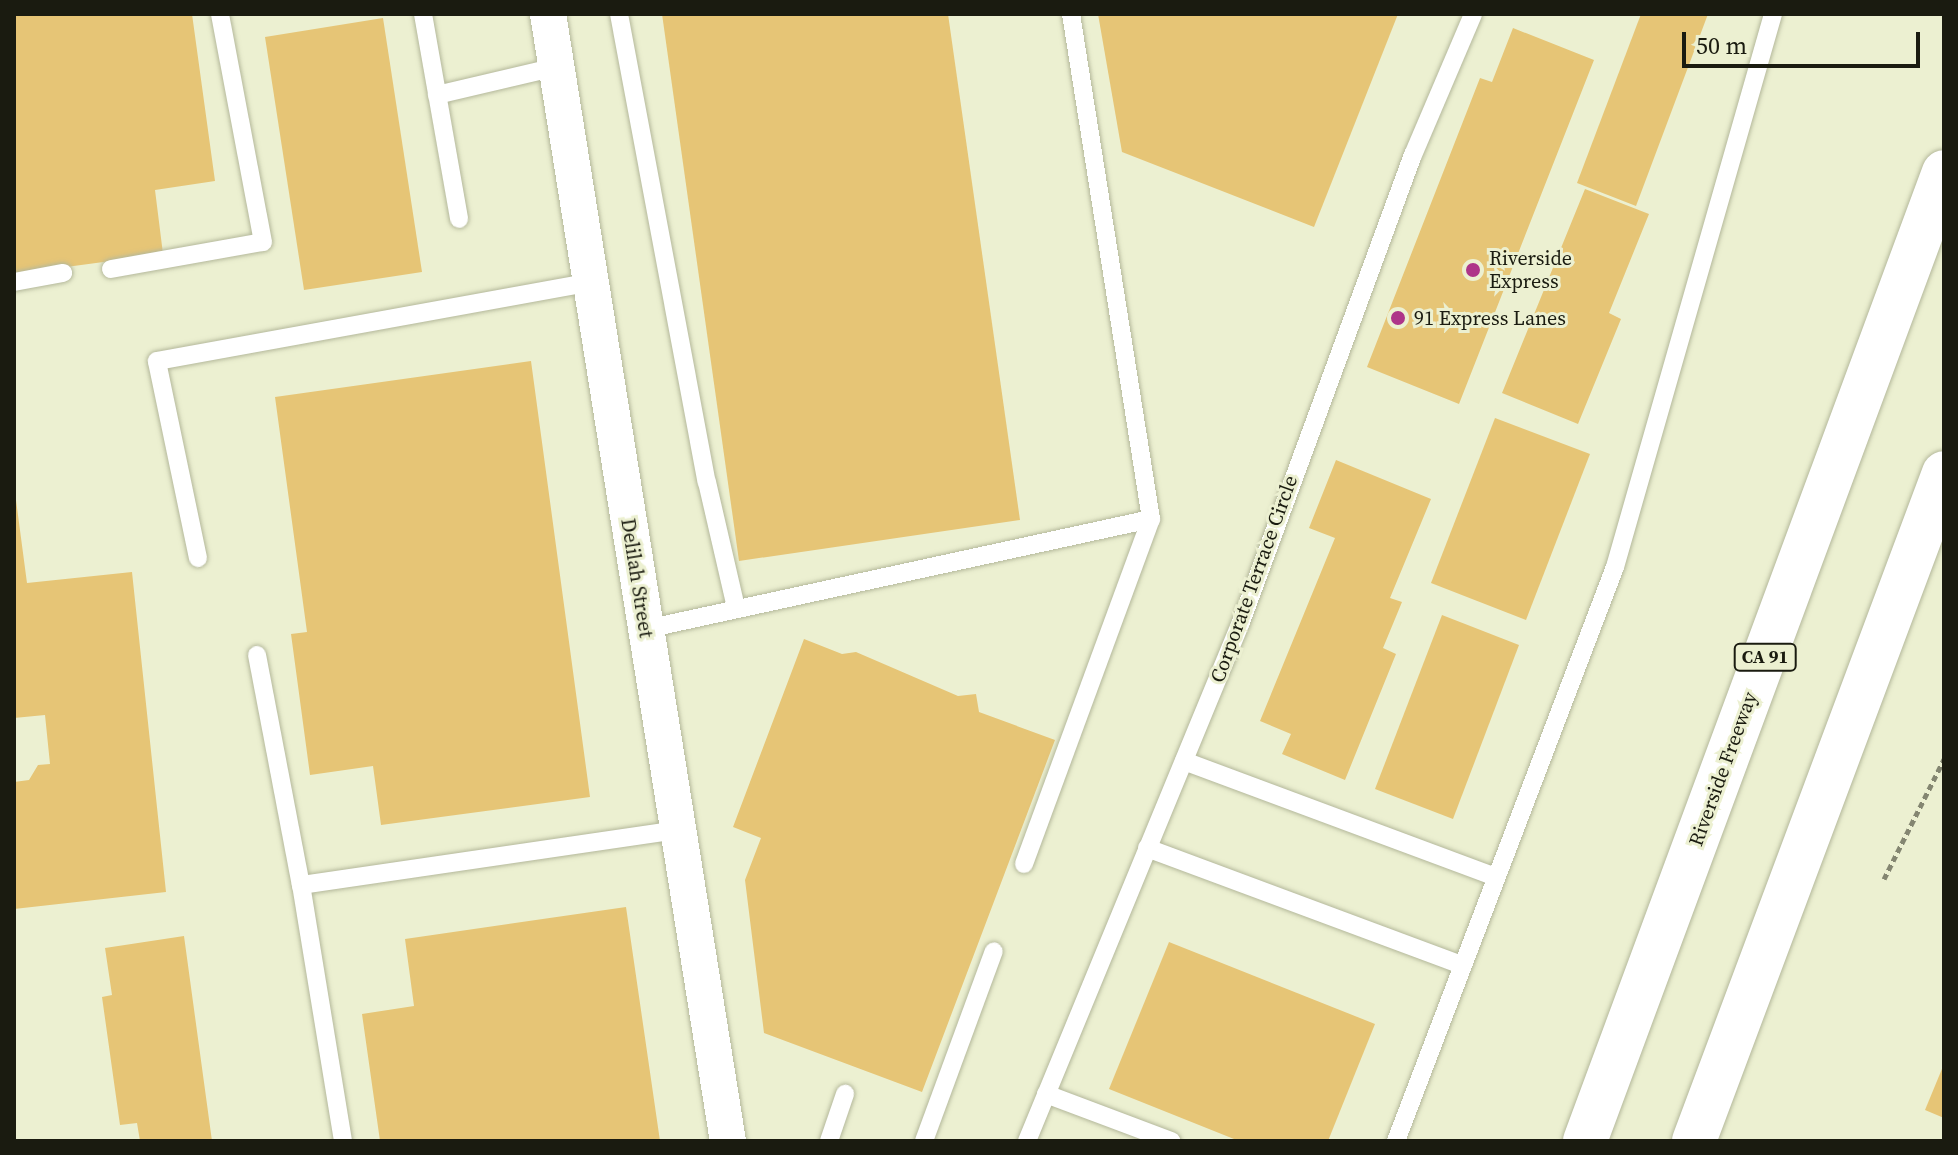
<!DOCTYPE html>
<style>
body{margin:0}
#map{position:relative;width:1958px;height:1155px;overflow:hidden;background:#ecf0d1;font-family:"Source Serif 4",serif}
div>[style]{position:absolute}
.building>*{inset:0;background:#e6c576}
.path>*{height:5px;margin-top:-2.5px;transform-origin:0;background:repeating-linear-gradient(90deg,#848671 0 6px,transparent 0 10px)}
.roads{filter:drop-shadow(0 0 2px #b4b89b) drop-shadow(0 0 2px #b4b89b)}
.service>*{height:18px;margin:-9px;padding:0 9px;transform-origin:9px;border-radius:9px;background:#fff}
.minor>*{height:36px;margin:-18px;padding:0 18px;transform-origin:18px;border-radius:18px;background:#fff}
.motorway>*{height:44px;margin:-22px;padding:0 22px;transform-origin:22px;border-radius:22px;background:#fff}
.dots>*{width:22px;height:22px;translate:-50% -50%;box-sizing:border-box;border:4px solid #ecf0d1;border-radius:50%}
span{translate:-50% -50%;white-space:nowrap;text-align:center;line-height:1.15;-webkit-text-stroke:6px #ecf0d1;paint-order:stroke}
.shield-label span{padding:2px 6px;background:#ecf0d1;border:2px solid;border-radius:6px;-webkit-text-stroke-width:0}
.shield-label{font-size:18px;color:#1a1b10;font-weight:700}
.poi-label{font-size:20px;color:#1a1b10}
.left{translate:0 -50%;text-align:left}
.street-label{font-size:20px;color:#1a1b10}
.frame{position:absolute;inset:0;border:16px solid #1a1b10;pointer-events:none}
.scale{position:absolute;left:1682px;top:32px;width:238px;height:36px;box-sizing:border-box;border:4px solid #1a1b10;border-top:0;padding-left:10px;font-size:24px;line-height:28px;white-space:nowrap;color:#1a1b10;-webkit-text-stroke:6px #ecf0d1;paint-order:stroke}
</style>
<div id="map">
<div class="building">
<div style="clip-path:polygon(14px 14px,192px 14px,215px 181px,155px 190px,163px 254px,14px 274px)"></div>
<div style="clip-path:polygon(662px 14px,948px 14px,1020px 520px,739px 561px)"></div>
<div style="clip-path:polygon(1098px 14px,1398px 14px,1314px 227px,1122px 152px)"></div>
<div style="clip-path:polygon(1641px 14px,1708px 14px,1636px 206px,1577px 183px)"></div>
<div style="clip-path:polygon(383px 18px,422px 272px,304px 290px,265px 37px)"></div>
<div style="clip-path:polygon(1513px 28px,1594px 60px,1459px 404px,1367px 367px,1480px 78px,1492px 82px)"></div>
<div style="clip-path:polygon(1585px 189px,1649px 214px,1609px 313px,1621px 319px,1578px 424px,1502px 393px)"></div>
<div style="clip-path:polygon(531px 361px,590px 797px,381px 825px,373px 766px,310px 775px,291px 634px,307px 632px,275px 397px)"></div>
<div style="clip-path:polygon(1495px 418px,1590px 454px,1526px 620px,1431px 583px)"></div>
<div style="clip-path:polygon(1336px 460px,1431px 499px,1390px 598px,1402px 602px,1383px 648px,1396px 654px,1345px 780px,1282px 754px,1291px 734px,1260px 721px,1335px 538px,1309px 528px)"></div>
<div style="clip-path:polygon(14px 485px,27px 583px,132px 572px,166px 892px,14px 909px,14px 782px,29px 780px,38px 765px,50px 764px,45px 715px,14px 718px)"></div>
<div style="clip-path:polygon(1442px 615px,1519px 645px,1453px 819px,1375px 789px)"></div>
<div style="clip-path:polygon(804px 639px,842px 654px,856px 652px,958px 696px,976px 694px,979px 712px,1055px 740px,922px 1092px,764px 1033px,745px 880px,761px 838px,733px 827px)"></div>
<div style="clip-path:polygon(626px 907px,660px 1141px,380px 1141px,362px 1014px,414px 1006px,405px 939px)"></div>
<div style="clip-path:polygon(184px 936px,212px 1141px,140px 1141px,137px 1123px,120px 1125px,102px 997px,112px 995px,105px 948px)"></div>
<div style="clip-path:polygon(1169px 942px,1375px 1024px,1328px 1141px,1239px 1141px,1109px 1089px)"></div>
<div style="clip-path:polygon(1944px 1064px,1944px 1118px,1925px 1110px)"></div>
</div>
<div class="path">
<div style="left:1884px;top:879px;width:134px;rotate:-63.4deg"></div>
</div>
<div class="roads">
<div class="service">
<div style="left:423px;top:14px;width:208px;rotate:80deg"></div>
<div style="left:619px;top:14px;width:476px;rotate:79.4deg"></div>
<div style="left:707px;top:482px;width:129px;rotate:77deg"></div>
<div style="left:437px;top:95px;width:122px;rotate:-13.2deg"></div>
<div style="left:111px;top:269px;width:154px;rotate:-10.1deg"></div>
<div style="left:263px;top:242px;width:232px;rotate:-100.7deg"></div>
<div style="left:14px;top:282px;width:50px;rotate:-10.4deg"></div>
<div style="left:198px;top:558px;width:201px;rotate:-101.8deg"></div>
<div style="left:157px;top:361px;width:441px;rotate:-10.3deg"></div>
<div style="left:646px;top:629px;width:517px;rotate:-12.29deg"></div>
<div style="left:1151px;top:519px;width:511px;rotate:-99deg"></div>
<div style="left:257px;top:655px;width:234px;rotate:79.2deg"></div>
<div style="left:1184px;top:761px;width:333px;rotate:20.4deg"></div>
<div style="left:1147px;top:848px;width:336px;rotate:20.4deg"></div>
<div style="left:1024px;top:864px;width:368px;rotate:-69.8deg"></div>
<div style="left:1046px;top:1094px;width:134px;rotate:20.6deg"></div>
<div style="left:343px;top:1141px;width:259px;rotate:-99.3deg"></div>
<div style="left:301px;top:885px;width:381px;rotate:-8.3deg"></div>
<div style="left:829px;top:1141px;width:50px;rotate:-71.2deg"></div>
<div style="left:924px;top:1141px;width:202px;rotate:-69.8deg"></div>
<div style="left:1027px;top:1141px;width:561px;rotate:-67.59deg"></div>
<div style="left:1241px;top:622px;width:498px;rotate:-69.8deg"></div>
<div style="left:1413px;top:155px;width:153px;rotate:-66.9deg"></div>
<div style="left:1396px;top:1141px;width:614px;rotate:-69.12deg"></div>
<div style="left:1615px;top:567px;width:575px;rotate:-74.05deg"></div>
</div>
<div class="minor">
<div style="left:548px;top:14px;width:1141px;rotate:80.93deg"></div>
</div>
<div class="motorway">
<div style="left:1585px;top:1141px;width:1033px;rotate:-69.67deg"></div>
<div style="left:1694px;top:1141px;width:713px;rotate:-69.48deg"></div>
</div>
</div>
<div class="dots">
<div style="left:1473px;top:270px;background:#ae3589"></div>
<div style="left:1398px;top:318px;background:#ae3589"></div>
</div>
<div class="shield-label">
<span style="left:1765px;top:657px">CA 91</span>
</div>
<div class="poi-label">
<span class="left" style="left:1489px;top:270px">Riverside<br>Express</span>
<span class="left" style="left:1414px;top:318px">91 Express Lanes</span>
</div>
<div class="street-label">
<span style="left:637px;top:578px;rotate:81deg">Delilah Street</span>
<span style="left:1254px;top:579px;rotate:-70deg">Corporate Terrace Circle</span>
<span style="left:1723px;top:769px;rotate:-70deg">Riverside Freeway</span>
</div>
<div class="frame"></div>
<div class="scale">50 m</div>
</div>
